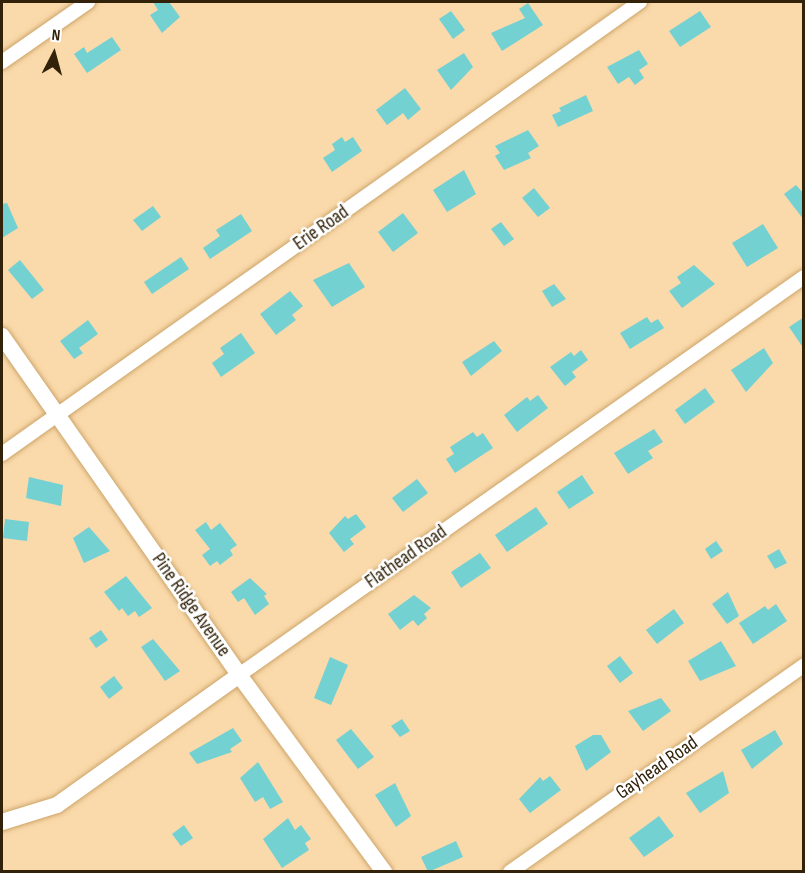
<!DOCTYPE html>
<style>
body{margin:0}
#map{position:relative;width:805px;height:873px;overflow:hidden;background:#fad9aa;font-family:"Sofia Sans Condensed",sans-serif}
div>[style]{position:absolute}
.building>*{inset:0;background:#73d1d2}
.roads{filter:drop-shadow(0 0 2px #cca56a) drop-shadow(0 0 2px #cca56a)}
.minor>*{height:14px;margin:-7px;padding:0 7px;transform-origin:7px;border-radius:7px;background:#fff}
.tertiary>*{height:16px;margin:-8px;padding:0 8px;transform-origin:8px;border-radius:8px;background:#fff}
span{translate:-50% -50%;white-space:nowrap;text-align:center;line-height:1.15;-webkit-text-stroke:5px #fff;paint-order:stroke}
.street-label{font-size:20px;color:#312209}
.frame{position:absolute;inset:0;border:3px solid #312209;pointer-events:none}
.north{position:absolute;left:24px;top:24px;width:60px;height:60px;-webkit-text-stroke:4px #fff;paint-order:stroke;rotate:6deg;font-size:16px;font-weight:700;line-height:24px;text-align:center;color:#312209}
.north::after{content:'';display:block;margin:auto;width:21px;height:27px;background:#312209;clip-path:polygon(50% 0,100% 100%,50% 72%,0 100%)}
</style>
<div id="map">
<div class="building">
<div style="clip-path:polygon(153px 2px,169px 2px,180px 17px,162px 33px,150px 15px,158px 10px)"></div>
<div style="clip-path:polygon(528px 3px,543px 25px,502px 51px,491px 33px,525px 18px,519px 9px)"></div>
<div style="clip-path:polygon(451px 11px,465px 30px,453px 39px,439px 19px)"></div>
<div style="clip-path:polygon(700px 11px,711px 27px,680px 47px,669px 31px)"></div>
<div style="clip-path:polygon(112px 37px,121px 50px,87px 73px,74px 54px,84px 47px,87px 53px)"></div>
<div style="clip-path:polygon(639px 50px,648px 64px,639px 70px,644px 78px,635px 85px,629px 77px,618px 84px,607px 67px)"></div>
<div style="clip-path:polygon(464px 53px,473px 67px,451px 90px,437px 70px)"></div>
<div style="clip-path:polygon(405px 88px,421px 109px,408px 120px,403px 113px,387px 125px,376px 110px)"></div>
<div style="clip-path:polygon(586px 95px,593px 111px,558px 127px,552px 115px,561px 111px,559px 108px)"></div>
<div style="clip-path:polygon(528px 130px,539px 146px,528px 153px,531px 158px,504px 170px,495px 156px,500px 153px,495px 146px)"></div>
<div style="clip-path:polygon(342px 137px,345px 142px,353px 137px,362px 151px,332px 172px,323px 158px,335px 150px,332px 144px)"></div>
<div style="clip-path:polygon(464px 170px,476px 194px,447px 212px,433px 190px)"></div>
<div style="clip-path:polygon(796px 185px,804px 194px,804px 220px,784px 194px)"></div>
<div style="clip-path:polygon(534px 188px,550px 208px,538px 217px,522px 198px)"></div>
<div style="clip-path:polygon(7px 203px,18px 228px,2px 238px,2px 204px)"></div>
<div style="clip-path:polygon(153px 206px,161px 217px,142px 231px,133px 220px)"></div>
<div style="clip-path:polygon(403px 213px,418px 233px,393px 252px,378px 232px)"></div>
<div style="clip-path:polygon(241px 214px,252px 231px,210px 259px,203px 248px,220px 236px,216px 230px)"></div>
<div style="clip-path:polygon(501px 222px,514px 239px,504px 246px,491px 229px)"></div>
<div style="clip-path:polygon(763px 224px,778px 248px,747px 267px,732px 243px)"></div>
<div style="clip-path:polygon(181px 257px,189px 269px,152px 294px,144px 282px)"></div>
<div style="clip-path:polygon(20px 260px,44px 290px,32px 299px,8px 270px)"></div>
<div style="clip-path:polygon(349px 263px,365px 287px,332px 307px,313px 280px)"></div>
<div style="clip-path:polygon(694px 265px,715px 284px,682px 308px,669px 291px,681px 283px,677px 277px)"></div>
<div style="clip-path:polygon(554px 284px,566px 299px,552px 307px,542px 291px)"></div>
<div style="clip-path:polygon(290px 291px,303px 306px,292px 315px,296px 320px,276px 335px,260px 314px)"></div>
<div style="clip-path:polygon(647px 317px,651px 323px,658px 319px,664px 328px,630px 349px,620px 333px)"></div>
<div style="clip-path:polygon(804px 317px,804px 349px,789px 327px)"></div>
<div style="clip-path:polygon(88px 320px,98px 334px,79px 348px,83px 353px,74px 359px,60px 341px)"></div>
<div style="clip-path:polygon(241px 333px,255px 353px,221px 377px,212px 363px,224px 354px,220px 348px)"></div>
<div style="clip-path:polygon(494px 341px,502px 351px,471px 376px,462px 362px)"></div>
<div style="clip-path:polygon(764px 348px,773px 363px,746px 392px,731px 370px)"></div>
<div style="clip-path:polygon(581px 350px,588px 360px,572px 372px,576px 377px,565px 386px,550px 367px,571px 352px,574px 356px)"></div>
<div style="clip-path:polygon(705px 388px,715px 402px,685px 424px,675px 410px)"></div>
<div style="clip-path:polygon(538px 395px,548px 408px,517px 432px,504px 415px,527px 397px,530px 401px)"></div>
<div style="clip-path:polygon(654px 429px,663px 442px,648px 451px,653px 458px,628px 474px,614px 453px)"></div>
<div style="clip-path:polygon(473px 432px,477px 437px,483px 433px,493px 448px,455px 473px,446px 459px,454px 454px,450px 447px)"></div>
<div style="clip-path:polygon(582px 475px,594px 493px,569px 509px,557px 492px)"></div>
<div style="clip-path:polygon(29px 477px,63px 485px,61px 506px,26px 498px)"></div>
<div style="clip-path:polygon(417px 479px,428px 493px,403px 512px,392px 498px)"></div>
<div style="clip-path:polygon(536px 507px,548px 524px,507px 552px,495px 535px)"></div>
<div style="clip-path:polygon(356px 514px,366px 527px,350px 539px,354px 544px,344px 552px,329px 533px,345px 516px,348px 519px)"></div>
<div style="clip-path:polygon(5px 519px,29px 522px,27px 541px,3px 538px)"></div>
<div style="clip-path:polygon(206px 522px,211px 530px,220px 523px,237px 545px,230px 550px,233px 555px,220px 565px,217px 561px,210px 566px,202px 555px,210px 549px,195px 530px)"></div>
<div style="clip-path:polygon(89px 527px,110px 551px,84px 563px,73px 538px)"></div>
<div style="clip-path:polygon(716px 541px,723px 551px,711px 559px,705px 549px)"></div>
<div style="clip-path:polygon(779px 549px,787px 563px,775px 569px,767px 556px)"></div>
<div style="clip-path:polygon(480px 553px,491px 568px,461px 588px,451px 572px)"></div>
<div style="clip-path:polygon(126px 576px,152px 608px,139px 617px,135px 611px,128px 616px,122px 608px,119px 611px,104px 592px)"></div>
<div style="clip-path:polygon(250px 578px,267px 594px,264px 596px,269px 604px,255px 615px,244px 598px,238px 602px,231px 592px)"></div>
<div style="clip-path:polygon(728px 592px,739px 616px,727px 624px,712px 604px)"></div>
<div style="clip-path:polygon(414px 595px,431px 608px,424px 614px,427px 618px,418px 626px,413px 620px,400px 630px,388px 614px)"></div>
<div style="clip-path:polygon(776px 604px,787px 621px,753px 644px,739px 623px,765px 606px,768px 610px)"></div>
<div style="clip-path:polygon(674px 609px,684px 623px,657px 644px,646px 630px)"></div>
<div style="clip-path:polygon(101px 630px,108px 640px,96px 648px,89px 638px)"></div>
<div style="clip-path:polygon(153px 639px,180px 671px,165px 681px,141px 647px)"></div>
<div style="clip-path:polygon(721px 641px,736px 666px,700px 681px,688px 661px)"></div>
<div style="clip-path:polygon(620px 656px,633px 673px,620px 683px,607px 666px)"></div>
<div style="clip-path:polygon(330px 657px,348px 665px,331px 705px,314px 698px)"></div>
<div style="clip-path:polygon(114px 676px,123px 688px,109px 699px,100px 687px)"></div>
<div style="clip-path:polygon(661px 698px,671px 711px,643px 731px,628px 711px)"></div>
<div style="clip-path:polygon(402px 719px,410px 731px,400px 737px,391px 726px)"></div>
<div style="clip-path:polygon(233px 728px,242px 741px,230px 749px,232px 752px,197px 764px,189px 753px)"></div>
<div style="clip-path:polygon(351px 729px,374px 757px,358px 769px,336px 740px)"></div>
<div style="clip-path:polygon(775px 730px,783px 744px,752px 769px,741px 750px)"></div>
<div style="clip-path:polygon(593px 735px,601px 735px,611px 752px,586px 771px,575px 746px)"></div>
<div style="clip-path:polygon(258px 762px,283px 802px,270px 809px,263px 797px,255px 802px,240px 778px)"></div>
<div style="clip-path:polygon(723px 771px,729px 793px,700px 813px,686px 793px)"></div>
<div style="clip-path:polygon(550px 776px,561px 790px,530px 813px,519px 799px,540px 777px,543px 781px)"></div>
<div style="clip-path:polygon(395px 783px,411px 816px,396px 827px,375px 795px)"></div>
<div style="clip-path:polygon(659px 816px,674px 836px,644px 857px,629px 838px)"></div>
<div style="clip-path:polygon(288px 818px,295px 830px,301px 825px,311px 839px,305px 843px,309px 850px,282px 868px,263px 839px)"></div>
<div style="clip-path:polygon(184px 825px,193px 838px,181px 846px,172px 834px)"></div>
<div style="clip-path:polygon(456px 841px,463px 857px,428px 872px,421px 857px)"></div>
</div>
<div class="roads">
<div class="minor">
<div style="left:2px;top:62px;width:105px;rotate:-34.9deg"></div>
<div style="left:2px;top:454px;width:782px;rotate:-35.32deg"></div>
<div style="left:239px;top:675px;width:691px;rotate:-35.16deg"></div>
<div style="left:510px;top:872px;width:360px;rotate:-35.1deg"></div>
</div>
<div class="tertiary">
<div style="left:2px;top:336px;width:414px;rotate:55deg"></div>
<div style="left:239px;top:675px;width:245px;rotate:53.6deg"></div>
<div style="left:2px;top:822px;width:58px;rotate:-17.2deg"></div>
<div style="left:57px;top:805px;width:224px;rotate:-35.5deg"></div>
</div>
</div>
<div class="street-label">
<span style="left:321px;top:228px;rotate:-35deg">Erie Road</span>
<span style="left:406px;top:557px;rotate:-35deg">Flathead Road</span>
<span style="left:191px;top:605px;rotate:55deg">Pine Ridge Avenue</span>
<span style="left:657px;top:768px;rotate:-35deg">Gayhead Road</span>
</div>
<div class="frame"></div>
<div class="north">N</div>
</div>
